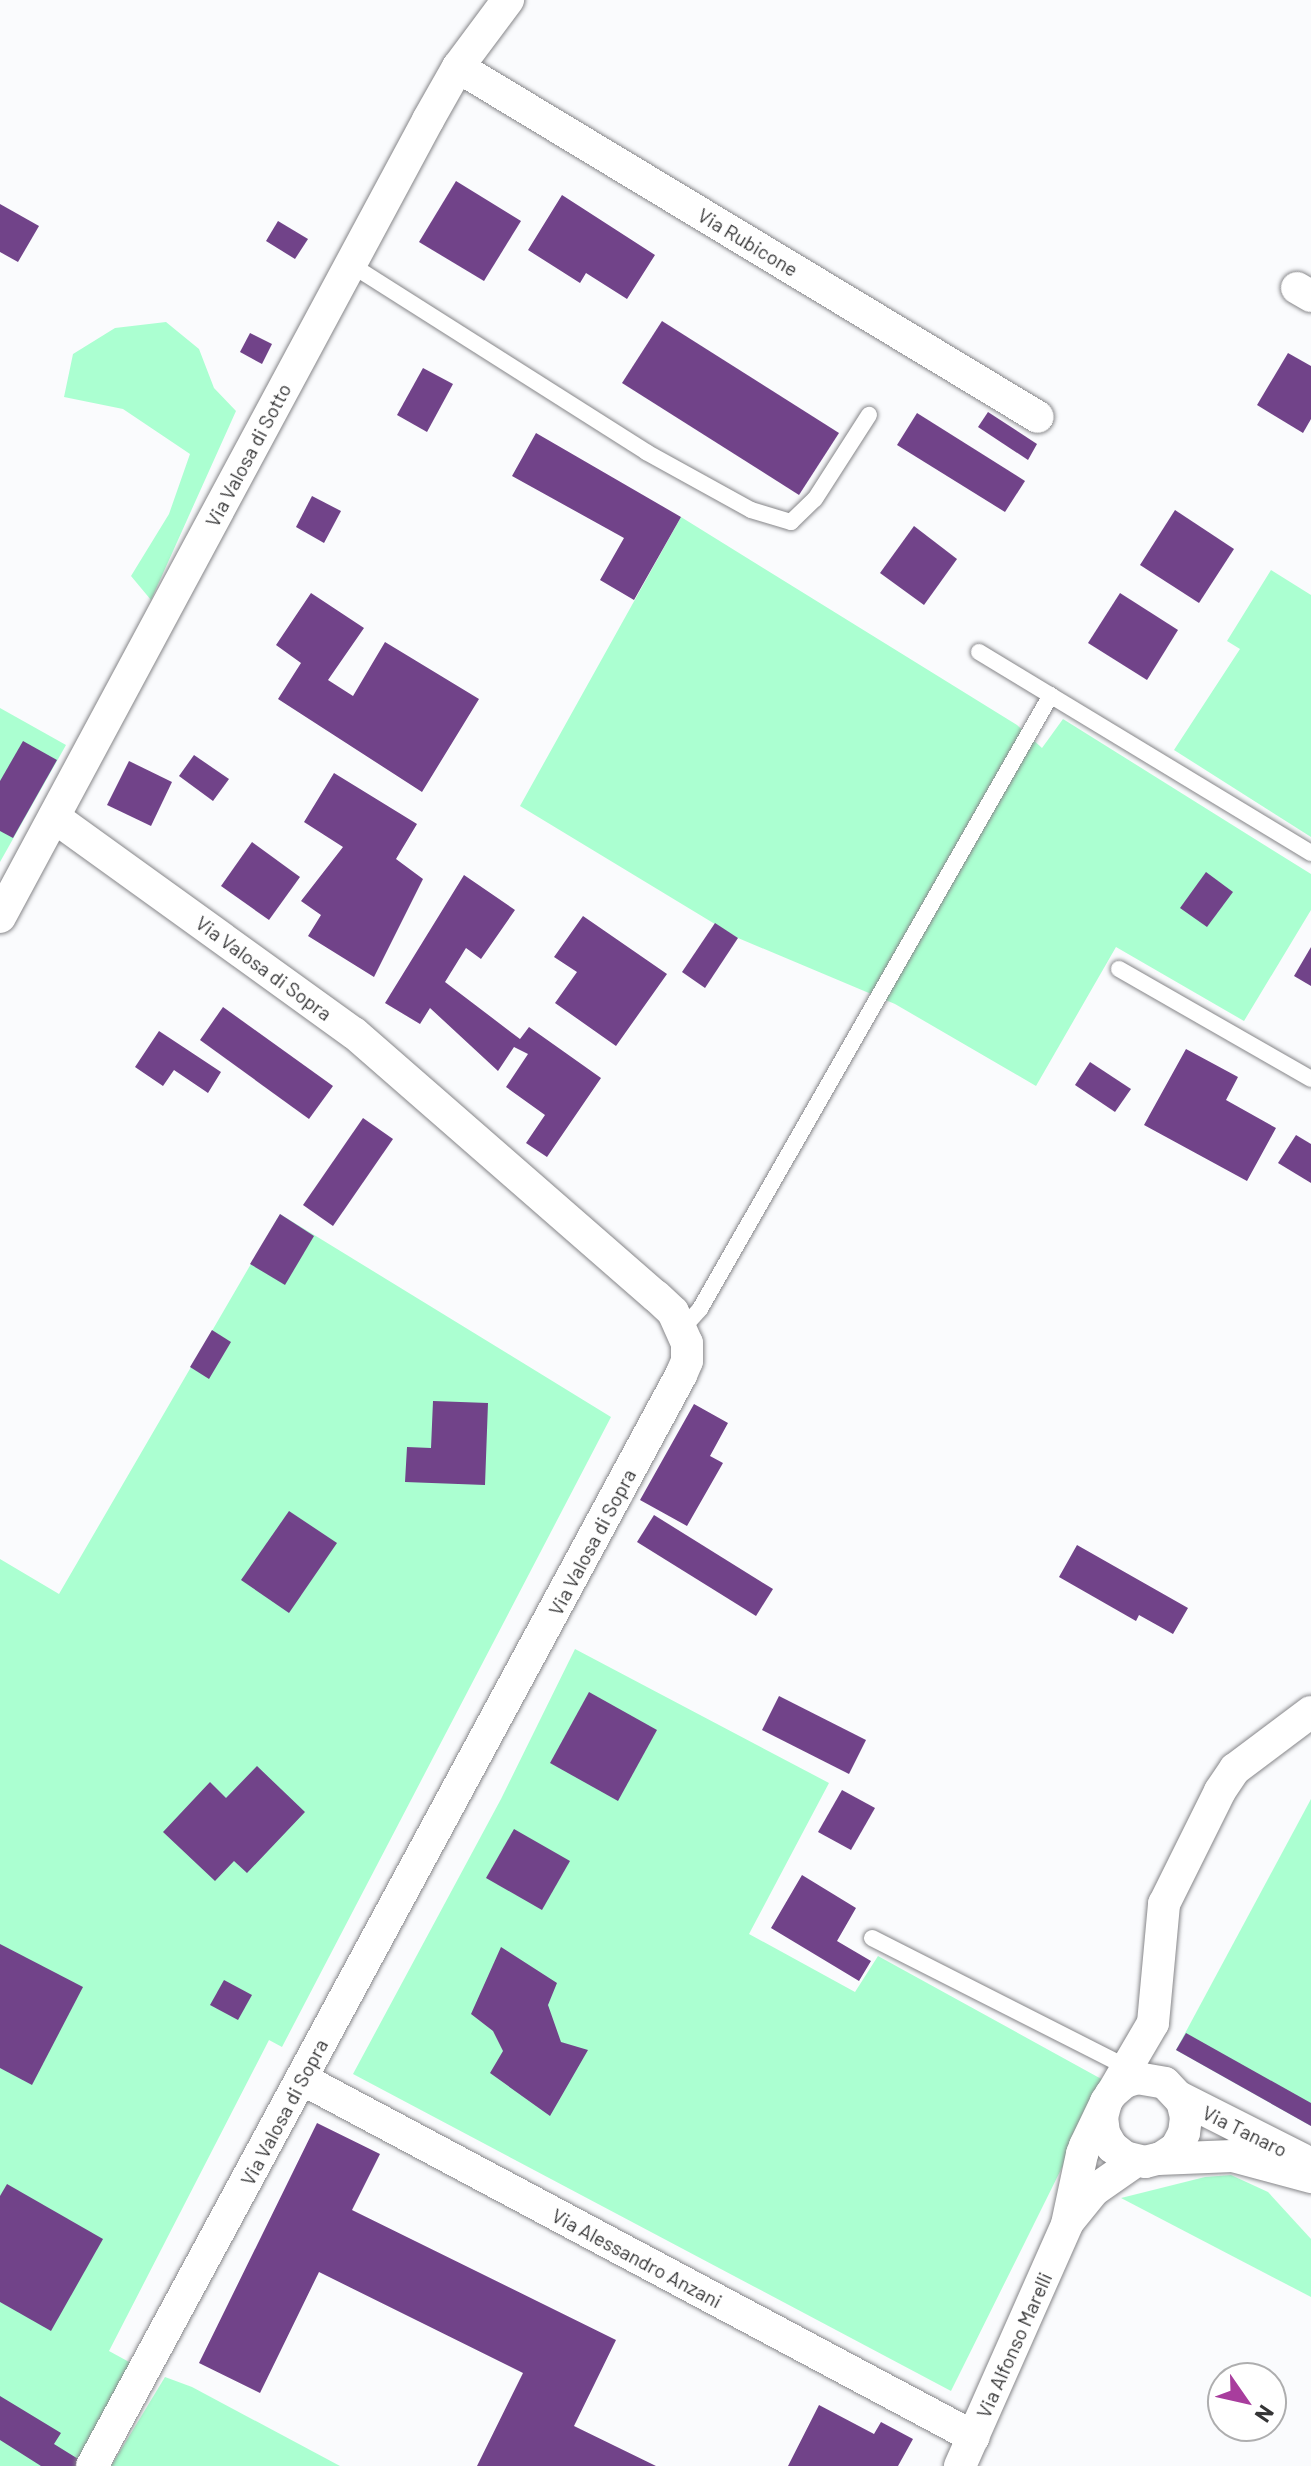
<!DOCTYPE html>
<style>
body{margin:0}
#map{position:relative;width:1311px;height:2466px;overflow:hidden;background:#fafbfd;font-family:Barlow,sans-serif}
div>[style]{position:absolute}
.green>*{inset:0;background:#abffd1}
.building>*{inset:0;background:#714389}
.roads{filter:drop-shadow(0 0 2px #868689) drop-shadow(0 0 2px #868689)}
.service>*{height:16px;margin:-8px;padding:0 8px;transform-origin:8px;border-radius:8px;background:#fff}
.minor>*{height:32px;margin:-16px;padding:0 16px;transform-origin:16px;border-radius:16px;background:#fff}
span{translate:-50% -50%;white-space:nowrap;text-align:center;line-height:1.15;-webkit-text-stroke:8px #fff;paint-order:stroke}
.street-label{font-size:20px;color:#353536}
.north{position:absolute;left:1207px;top:2362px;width:80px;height:80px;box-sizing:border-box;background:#fff;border:2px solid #aeaeaf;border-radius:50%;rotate:124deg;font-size:22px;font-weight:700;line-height:32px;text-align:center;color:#353536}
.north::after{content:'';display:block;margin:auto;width:28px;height:36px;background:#a83d9d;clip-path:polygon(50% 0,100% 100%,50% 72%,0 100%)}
</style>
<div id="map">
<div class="green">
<div style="clip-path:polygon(166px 322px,199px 349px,214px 388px,236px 411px,151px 600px,131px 576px,169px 514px,190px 454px,123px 409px,64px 397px,73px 354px,115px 328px)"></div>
<div style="clip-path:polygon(681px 517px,1017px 725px,1042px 748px,1063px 719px,1311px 874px,1311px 910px,1244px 1021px,1116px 947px,1036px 1086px,895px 1004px,738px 938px,520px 806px)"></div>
<div style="clip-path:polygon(1271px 570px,1311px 595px,1311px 837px,1174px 750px,1240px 649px,1227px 641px)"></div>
<div style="clip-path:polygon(0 708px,66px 745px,0 862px)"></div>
<div style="clip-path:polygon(280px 1214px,611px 1417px,282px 2047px,269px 2040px,109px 2351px,131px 2363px,80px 2466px,0 2466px,0 1559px,59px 1594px)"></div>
<div style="clip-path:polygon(575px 1649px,829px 1783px,749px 1934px,855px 1992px,878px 1956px,1105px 2081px,951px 2391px,353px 2074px,501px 1799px)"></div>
<div style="clip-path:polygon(1311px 1799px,1311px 2126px,1176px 2050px)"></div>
<div style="clip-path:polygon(1231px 2175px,1268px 2192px,1311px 2239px,1311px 2297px,1121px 2198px,1205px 2177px)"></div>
<div style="clip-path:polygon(165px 2377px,192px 2387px,340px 2466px,111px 2466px)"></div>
</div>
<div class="building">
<div style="clip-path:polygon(456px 181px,521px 221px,484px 281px,419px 242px)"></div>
<div style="clip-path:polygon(562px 195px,655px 255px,627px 299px,586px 273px,580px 283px,528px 250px)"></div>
<div style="clip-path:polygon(0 204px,39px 226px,18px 262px,0 252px)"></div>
<div style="clip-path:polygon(278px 221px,308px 239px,295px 259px,266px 241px)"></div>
<div style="clip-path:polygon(662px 321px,839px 433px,799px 495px,622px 383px)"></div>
<div style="clip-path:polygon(250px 333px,272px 344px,262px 364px,240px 352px)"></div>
<div style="clip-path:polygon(1288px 353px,1311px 366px,1311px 419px,1303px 433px,1257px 405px)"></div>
<div style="clip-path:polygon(423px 368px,453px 384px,427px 432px,397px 415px)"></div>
<div style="clip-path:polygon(988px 412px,1037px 444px,1028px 460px,978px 427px)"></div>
<div style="clip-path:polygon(917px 413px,1025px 481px,1005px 512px,897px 445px)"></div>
<div style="clip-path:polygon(536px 433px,681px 517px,634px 600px,600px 580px,624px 538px,512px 476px)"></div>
<div style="clip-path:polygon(312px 496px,341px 511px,324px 543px,296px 527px)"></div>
<div style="clip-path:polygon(1175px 510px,1234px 549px,1199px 603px,1140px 565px)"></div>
<div style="clip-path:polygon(914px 526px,957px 559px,924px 605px,880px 573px)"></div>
<div style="clip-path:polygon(311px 593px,364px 628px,328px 680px,353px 696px,385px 642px,479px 699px,422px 792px,278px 699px,301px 663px,276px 645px)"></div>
<div style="clip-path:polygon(1120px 593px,1178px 630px,1147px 680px,1088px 643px)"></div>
<div style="clip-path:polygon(23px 741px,57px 760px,13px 838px,0 831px,0 781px)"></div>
<div style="clip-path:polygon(194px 755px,229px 779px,213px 801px,179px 776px)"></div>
<div style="clip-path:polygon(129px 761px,172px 782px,151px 826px,107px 805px)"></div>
<div style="clip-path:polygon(334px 773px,417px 824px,396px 859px,423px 879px,374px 977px,308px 936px,321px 915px,301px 901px,343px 847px,304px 822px)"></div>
<div style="clip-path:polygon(252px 842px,300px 877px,269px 920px,221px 886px)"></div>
<div style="clip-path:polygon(1206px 872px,1233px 892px,1207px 927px,1180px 908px)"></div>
<div style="clip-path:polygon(464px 875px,515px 910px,481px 959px,466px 948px,445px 982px,520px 1039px,529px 1027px,601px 1078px,547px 1157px,526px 1143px,545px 1115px,506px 1087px,528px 1054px,514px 1047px,498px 1071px,430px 1008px,420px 1024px,385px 1003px)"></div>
<div style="clip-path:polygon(583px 916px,667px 974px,616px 1046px,555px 1003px,577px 972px,554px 957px)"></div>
<div style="clip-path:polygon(715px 923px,738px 938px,705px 988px,682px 972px)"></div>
<div style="clip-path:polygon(1311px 947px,1311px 986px,1294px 976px)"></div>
<div style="clip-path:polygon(223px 1007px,333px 1086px,309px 1119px,200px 1040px)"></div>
<div style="clip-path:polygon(159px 1031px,221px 1072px,208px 1093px,174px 1070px,163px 1086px,135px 1067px)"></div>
<div style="clip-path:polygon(1186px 1049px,1238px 1077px,1226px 1100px,1276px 1128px,1247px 1181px,1144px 1125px)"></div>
<div style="clip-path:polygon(1090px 1062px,1131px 1089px,1115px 1112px,1075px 1085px)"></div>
<div style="clip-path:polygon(363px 1118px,393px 1139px,333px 1226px,303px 1205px)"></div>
<div style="clip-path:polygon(1296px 1135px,1311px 1144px,1311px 1183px,1278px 1163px)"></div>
<div style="clip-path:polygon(280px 1214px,314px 1236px,285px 1285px,250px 1264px)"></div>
<div style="clip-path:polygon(212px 1330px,231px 1342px,209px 1379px,190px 1367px)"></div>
<div style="clip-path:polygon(433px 1401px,488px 1403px,485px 1485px,405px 1482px,407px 1447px,431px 1448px)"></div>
<div style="clip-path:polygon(694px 1404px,728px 1423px,710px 1456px,723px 1463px,687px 1526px,640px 1500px)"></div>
<div style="clip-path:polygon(289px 1511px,337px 1543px,289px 1613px,241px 1580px)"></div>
<div style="clip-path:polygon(654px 1515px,773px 1589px,756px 1616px,637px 1542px)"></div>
<div style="clip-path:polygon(1077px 1545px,1188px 1608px,1173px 1634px,1139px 1615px,1136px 1621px,1059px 1577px)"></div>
<div style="clip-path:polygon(589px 1692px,657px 1730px,618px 1801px,550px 1763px)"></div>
<div style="clip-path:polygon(779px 1696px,866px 1740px,849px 1774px,762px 1730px)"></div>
<div style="clip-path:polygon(257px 1766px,305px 1812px,247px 1873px,234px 1861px,215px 1881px,163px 1832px,210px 1782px,226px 1798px)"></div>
<div style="clip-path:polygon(842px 1790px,875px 1808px,851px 1850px,818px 1832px)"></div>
<div style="clip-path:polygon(514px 1829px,570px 1861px,542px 1910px,486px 1878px)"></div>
<div style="clip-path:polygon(802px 1875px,856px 1908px,837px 1941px,871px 1961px,859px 1981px,771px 1928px)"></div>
<div style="clip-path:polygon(0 1944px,83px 1987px,32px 2085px,0 2068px)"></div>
<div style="clip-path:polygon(501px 1947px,557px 1983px,548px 2005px,561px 2042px,588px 2050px,550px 2116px,490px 2073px,503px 2051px,493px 2031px,471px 2014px)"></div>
<div style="clip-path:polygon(224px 1980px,252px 1995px,238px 2020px,210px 2005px)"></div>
<div style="clip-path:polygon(1186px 2033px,1311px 2103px,1311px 2126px,1176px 2050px)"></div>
<div style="clip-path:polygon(317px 2123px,380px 2154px,352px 2210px,616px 2340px,574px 2426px,656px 2466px,477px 2466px,523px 2373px,319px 2272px,260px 2393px,199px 2363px)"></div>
<div style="clip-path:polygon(7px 2184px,103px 2239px,51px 2331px,0 2302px,0 2196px)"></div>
<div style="clip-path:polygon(0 2396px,61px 2433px,54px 2444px,83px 2462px,80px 2466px,41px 2466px,0 2440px)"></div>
<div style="clip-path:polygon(819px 2405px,874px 2434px,881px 2422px,913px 2439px,898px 2466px,788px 2466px)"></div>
</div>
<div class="roads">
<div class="service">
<div style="left:350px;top:264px;width:351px;rotate:32.4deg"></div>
<div style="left:646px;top:452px;width:120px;rotate:28.9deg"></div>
<div style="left:751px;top:510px;width:42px;rotate:16.7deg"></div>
<div style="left:791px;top:522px;width:33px;rotate:-44deg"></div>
<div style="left:815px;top:499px;width:100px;rotate:-57.3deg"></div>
<div style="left:979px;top:652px;width:388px;rotate:31.2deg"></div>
<div style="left:1119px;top:969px;width:221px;rotate:29.8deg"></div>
<div style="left:683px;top:1328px;width:25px;rotate:-48deg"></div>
<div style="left:700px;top:1309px;width:707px;rotate:-60.25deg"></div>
<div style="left:872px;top:1938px;width:285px;rotate:26.9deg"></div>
</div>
<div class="minor">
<div style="left:458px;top:67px;width:677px;rotate:31.11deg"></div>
<div style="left:1297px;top:288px;width:16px;rotate:30deg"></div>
<div style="left:54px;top:817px;width:370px;rotate:35.8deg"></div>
<div style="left:354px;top:1033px;width:400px;rotate:41.1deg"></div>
<div style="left:656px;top:1296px;width:23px;rotate:43deg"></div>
<div style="left:673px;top:1312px;width:34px;rotate:66deg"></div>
<div style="left:687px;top:1343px;width:18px;rotate:90deg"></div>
<div style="left:687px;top:1361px;width:15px;rotate:113deg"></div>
<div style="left:681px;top:1375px;width:1240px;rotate:118.36deg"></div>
<div style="left:0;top:917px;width:905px;rotate:-61.76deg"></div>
<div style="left:428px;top:120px;width:61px;rotate:-60.5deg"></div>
<div style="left:458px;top:67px;width:84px;rotate:-53.3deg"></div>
<div style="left:302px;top:2079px;width:761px;rotate:28.05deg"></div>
<div style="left:1112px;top:2093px;width:81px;rotate:-59.6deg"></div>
<div style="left:1153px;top:2023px;width:120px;rotate:-84.7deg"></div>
<div style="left:1164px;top:1904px;width:126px;rotate:-63.6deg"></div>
<div style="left:1220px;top:1791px;width:27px;rotate:-56deg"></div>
<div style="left:1235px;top:1769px;width:95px;rotate:-36.9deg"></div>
<div style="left:1179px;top:2097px;width:138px;rotate:26.8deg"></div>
<div style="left:1158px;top:2159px;width:75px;rotate:-2.3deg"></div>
<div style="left:1233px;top:2156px;width:81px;rotate:15.1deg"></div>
<div style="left:1069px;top:2221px;width:38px;rotate:-51deg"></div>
<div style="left:1093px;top:2191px;width:52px;rotate:-34.9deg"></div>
<div style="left:960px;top:2466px;width:265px;rotate:-66.1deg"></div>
<div style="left:1067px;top:2224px;width:72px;rotate:-77.9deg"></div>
<div style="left:1082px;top:2154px;width:9px;rotate:-69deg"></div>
<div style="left:1085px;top:2146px;width:49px;rotate:-64.5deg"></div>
<div style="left:1106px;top:2102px;width:9px;rotate:-58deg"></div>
<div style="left:1111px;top:2094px;width:18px;rotate:-41deg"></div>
<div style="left:1125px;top:2082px;width:13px;rotate:-18deg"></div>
<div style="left:1137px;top:2078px;width:28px;rotate:10deg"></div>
<div style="left:1165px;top:2083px;width:25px;rotate:47deg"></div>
<div style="left:1182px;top:2101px;width:16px;rotate:76deg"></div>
<div style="left:1186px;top:2117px;width:16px;rotate:97deg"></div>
<div style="left:1184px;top:2133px;width:17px;rotate:118deg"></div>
<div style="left:1176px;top:2148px;width:18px;rotate:146deg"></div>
<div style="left:1161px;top:2158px;width:16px;rotate:166deg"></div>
<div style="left:1145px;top:2162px;width:21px;rotate:-166deg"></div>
<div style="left:1125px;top:2157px;width:16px;rotate:-142deg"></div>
<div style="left:1112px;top:2147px;width:16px;rotate:-120deg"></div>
<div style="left:1104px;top:2133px;width:16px;rotate:-97deg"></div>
<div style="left:1102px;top:2117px;width:16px;rotate:-75deg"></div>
</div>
</div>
<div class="street-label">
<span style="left:748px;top:242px;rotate:31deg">Via Rubicone</span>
<span style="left:248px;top:455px;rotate:-62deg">Via Valosa di Sotto</span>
<span style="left:264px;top:968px;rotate:36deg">Via Valosa di Sopra</span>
<span style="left:592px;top:1542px;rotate:-62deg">Via Valosa di Sopra</span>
<span style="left:284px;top:2112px;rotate:-62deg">Via Valosa di Sopra</span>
<span style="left:1245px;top:2131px;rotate:26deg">Via Tanaro</span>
<span style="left:637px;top:2258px;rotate:28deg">Via Alessandro Anzani</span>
<span style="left:1014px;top:2345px;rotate:-66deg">Via Alfonso Marelli</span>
</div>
<div class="north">N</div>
</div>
